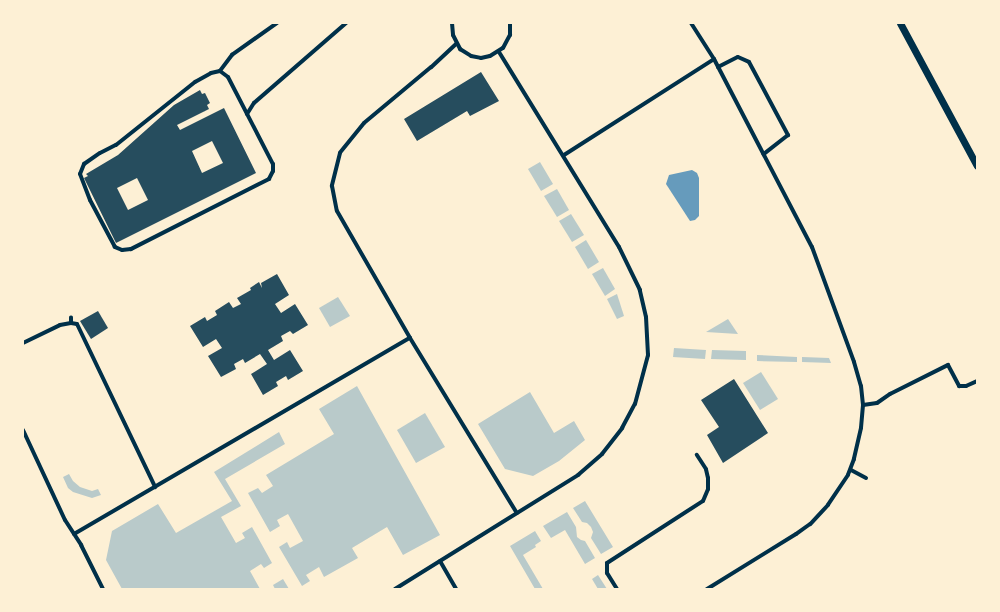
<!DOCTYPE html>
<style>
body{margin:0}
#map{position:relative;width:1000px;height:612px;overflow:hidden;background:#fdf0d5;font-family:Manrope,sans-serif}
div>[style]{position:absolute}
.green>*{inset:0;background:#b9caca}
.water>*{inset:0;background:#669bbc}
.building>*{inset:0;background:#264d5e}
.pedestrian>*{height:3.5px;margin:-1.75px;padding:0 1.75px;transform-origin:1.75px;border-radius:1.75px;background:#003049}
.minor>*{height:4px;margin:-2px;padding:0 2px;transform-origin:2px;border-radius:2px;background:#003049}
.tertiary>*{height:7px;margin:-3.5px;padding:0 3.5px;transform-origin:3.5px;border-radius:3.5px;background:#003049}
span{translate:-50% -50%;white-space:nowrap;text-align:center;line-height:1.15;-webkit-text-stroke:4px #fdf0d5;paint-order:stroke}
.frame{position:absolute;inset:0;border:24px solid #fdf0d5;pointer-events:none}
</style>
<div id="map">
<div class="green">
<div style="clip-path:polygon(540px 162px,553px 184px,541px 191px,528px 169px)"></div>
<div style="clip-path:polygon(557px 189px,569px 210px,557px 217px,544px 196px)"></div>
<div style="clip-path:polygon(571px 214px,584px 235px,572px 242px,559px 221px)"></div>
<div style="clip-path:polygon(586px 240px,599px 262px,588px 269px,575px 247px)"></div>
<div style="clip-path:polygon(603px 268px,615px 289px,605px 296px,592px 274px)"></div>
<div style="clip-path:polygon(617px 294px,624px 316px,617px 319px,607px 299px)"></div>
<div style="clip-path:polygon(338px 297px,350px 316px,330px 327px,319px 308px)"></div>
<div style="clip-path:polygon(728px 319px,738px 334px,706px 332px)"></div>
<div style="clip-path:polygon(674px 348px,706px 350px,705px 359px,673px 357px)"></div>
<div style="clip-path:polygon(712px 350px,746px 351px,746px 360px,711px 359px)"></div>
<div style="clip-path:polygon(757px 355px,797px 357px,797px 362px,757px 361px)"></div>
<div style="clip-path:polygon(802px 357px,829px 358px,831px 363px,802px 362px)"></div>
<div style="clip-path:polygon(761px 372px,778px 399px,760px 410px,743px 383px)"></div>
<div style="clip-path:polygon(357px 386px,440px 535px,403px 555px,387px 527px,352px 548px,358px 558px,324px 577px,319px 567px,306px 575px,310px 581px,302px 586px,279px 547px,287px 542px,290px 548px,303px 541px,288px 514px,277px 520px,280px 526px,270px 532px,248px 493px,258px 488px,262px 493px,273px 486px,266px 475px,334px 434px,319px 409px)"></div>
<div style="clip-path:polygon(530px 392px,554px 433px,574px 421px,585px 440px,559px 461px,533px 476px,505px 469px,478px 424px)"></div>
<div style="clip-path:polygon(425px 413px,445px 447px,416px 463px,397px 430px)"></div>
<div style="clip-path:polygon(279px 432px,285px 444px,225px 479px,241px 506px,221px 517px,236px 543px,245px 538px,242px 533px,252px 527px,272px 563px,264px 568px,261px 564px,250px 571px,260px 589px,122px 589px,106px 560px,112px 531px,158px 504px,176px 533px,232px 501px,214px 472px)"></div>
<div style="clip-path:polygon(69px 474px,73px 481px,80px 487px,92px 491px,98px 489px,101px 495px,92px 498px,73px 492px,68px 488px,63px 477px)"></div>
<div style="clip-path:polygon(585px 501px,613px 547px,601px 554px,591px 538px,593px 532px,591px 527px,587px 523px,582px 522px,573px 508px)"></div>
<div style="clip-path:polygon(567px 512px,576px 527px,577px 537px,581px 540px,585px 541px,595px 558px,585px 564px,565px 530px,551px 538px,543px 526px)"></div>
<div style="clip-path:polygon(535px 531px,541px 541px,535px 545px,536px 547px,523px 555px,543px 589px,535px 589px,510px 546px)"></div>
<div style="clip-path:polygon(598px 575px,607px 589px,598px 589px,592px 579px)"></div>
<div style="clip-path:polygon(283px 579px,289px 589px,275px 589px,273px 585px)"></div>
</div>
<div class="water">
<div style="clip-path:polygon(692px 170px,697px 173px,699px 178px,699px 216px,695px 220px,690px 221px,666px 184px,669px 175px)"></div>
</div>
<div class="building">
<div style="clip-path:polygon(481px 72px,499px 101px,470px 116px,467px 111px,417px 141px,404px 119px)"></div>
<div style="clip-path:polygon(evenodd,200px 90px,202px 94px,205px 93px,210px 103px,207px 105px,209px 109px,177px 125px,180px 130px,224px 108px,256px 173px,116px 243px,84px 178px,88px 176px,86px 174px,118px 155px,174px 105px,200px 90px,212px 141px,223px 163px,202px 173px,192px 151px,212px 141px,200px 90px,137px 178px,148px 200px,128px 210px,117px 188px,137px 178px)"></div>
<div style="clip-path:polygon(277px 274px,289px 295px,275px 304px,281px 313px,295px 304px,308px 325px,293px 334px,290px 331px,281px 336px,283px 341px,268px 350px,274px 360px,290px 350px,303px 371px,288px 380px,286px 376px,276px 382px,278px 386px,263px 395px,251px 374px,267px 364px,260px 354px,245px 363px,243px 359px,234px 364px,236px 369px,221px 377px,208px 356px,222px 348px,216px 339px,203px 347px,190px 326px,205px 317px,207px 321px,217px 315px,215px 311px,229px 302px,233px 308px,241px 304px,237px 298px,251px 290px,250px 288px,259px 282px,262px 288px,261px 283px)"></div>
<div style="clip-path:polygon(98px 311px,108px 328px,91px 339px,80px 321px)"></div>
<div style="clip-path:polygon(734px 379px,768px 433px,723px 463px,707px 435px,719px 427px,701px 400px)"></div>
</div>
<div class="pedestrian">
<div style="left:220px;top:71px;width:20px;rotate:-53deg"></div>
<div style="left:232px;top:55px;width:55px;rotate:-35.4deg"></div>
<div style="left:71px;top:323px;width:5px;rotate:-90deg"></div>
</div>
<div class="minor">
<div style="left:452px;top:23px;width:12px;rotate:85deg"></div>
<div style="left:453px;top:35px;width:16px;rotate:63deg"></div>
<div style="left:460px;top:49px;width:13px;rotate:32deg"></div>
<div style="left:471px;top:56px;width:10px;rotate:11deg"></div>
<div style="left:481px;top:58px;width:9px;rotate:-13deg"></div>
<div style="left:490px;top:56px;width:15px;rotate:-32deg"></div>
<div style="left:503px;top:48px;width:15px;rotate:-62deg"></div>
<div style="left:510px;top:35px;width:12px;rotate:-90deg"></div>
<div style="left:691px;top:23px;width:43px;rotate:57.4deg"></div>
<div style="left:714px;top:59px;width:212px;rotate:62.5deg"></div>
<div style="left:812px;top:247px;width:122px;rotate:69.9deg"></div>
<div style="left:854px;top:362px;width:25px;rotate:74deg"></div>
<div style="left:861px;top:386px;width:19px;rotate:84deg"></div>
<div style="left:863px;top:405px;width:23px;rotate:95deg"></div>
<div style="left:861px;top:428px;width:32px;rotate:103deg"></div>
<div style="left:854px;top:459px;width:17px;rotate:111deg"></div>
<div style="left:848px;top:475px;width:36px;rotate:124deg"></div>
<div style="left:828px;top:505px;width:26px;rotate:133deg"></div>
<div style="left:810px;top:524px;width:17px;rotate:144deg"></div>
<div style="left:796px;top:534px;width:105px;rotate:148.3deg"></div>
<div style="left:456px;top:44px;width:34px;rotate:137deg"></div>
<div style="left:431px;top:67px;width:87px;rotate:140.1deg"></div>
<div style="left:364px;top:123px;width:38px;rotate:129deg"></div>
<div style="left:340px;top:153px;width:34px;rotate:104deg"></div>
<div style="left:332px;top:186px;width:25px;rotate:79deg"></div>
<div style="left:337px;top:211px;width:146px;rotate:60.1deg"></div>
<div style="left:410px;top:338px;width:205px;rotate:58.6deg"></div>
<div style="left:718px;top:67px;width:22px;rotate:-27deg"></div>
<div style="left:738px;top:57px;width:12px;rotate:24deg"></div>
<div style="left:749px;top:62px;width:83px;rotate:61.9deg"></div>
<div style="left:788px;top:135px;width:31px;rotate:142deg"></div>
<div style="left:220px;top:71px;width:10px;rotate:37deg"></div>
<div style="left:228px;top:77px;width:98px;rotate:62.7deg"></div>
<div style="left:273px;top:164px;width:7px;rotate:90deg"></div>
<div style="left:273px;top:171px;width:9px;rotate:117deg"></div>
<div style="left:269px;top:179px;width:155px;rotate:153.1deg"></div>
<div style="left:131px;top:249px;width:9px;rotate:174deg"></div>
<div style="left:122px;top:250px;width:8px;rotate:-157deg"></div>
<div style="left:115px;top:247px;width:53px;rotate:-118deg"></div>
<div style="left:90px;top:200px;width:28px;rotate:-111deg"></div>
<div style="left:80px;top:174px;width:11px;rotate:-68deg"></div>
<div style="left:84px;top:164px;width:19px;rotate:-35deg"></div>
<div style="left:100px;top:153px;width:18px;rotate:-27deg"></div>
<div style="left:116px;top:145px;width:101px;rotate:-38.6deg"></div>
<div style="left:195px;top:82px;width:18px;rotate:-29deg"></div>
<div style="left:211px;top:73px;width:9px;rotate:-13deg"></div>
<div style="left:247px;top:114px;width:13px;rotate:-58deg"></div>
<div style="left:254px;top:103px;width:122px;rotate:-41deg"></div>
<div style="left:564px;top:155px;width:178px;rotate:-32.6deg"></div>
<div style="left:23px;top:343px;width:41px;rotate:-25.9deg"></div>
<div style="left:60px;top:325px;width:11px;rotate:-10deg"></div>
<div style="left:71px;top:323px;width:6px;rotate:9deg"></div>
<div style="left:77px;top:324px;width:181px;rotate:64.4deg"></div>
<div style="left:863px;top:405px;width:14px;rotate:-8deg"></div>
<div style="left:877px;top:403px;width:16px;rotate:-35deg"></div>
<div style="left:890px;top:394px;width:65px;rotate:-26.6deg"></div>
<div style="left:948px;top:365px;width:24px;rotate:62deg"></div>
<div style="left:959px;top:386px;width:7px"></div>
<div style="left:966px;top:386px;width:12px;rotate:-24deg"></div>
<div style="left:23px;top:430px;width:99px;rotate:65deg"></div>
<div style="left:65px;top:520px;width:30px;rotate:57deg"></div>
<div style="left:81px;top:545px;width:49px;rotate:63.4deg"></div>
<div style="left:851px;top:470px;width:17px;rotate:28deg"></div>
<div style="left:74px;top:534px;width:389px;rotate:-30.3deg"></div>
<div style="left:440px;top:561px;width:32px;rotate:60deg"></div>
<div style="left:395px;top:589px;width:216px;rotate:-31.9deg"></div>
<div style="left:578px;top:475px;width:32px;rotate:-41deg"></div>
<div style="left:602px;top:454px;width:33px;rotate:-52deg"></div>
<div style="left:622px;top:428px;width:27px;rotate:-62deg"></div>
<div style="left:635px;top:404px;width:51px;rotate:-75.1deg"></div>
<div style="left:648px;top:355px;width:38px;rotate:-93deg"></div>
<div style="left:646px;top:317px;width:28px;rotate:-103deg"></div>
<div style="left:640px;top:290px;width:48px;rotate:-116deg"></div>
<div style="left:619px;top:247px;width:229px;rotate:-121.6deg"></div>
<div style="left:617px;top:589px;width:19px;rotate:-122deg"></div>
<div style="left:607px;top:573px;width:10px;rotate:-90deg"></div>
<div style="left:607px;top:563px;width:114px;rotate:-32.9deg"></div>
<div style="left:703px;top:501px;width:13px;rotate:-67deg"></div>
<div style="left:708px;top:489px;width:11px;rotate:-90deg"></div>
<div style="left:708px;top:478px;width:9px;rotate:-103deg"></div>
<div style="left:706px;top:469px;width:17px;rotate:-123deg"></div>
</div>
<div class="tertiary">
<div style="left:900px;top:23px;width:162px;rotate:61.7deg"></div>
</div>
<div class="frame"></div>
</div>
